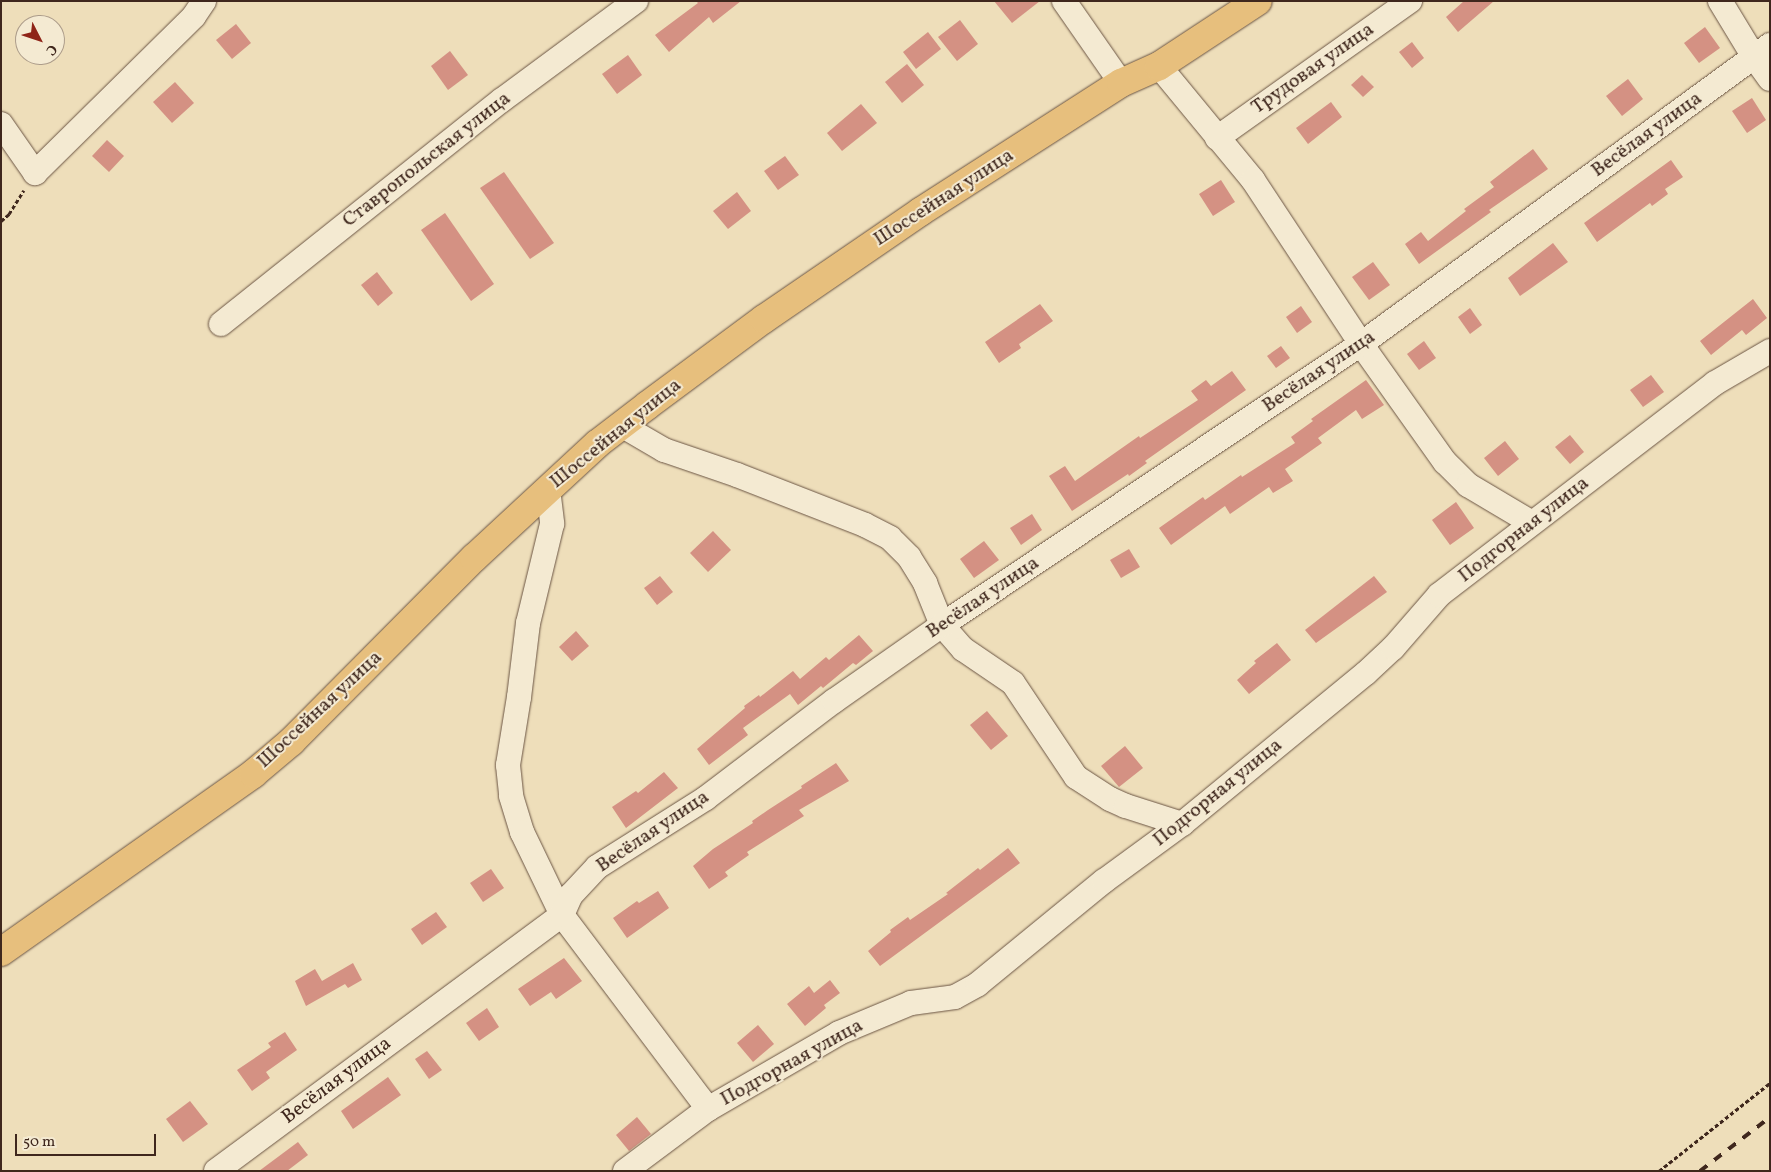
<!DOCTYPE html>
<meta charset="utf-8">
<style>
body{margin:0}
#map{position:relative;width:1771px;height:1172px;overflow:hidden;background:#eedeba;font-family:Vollkorn,serif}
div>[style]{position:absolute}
.building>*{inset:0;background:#d49183}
.path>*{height:3px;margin-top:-1.5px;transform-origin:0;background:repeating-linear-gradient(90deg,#3f271d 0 4px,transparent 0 6.5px)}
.roads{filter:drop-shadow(0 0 1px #6b5544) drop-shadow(0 0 1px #6b5544)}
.minor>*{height:24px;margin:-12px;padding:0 12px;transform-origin:12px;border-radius:12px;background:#f4ead2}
.major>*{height:28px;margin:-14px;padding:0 14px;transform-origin:14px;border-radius:14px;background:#e7bf7d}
.rail>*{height:4px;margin-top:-2px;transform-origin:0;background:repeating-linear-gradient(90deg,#3f271d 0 9px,transparent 0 18px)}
span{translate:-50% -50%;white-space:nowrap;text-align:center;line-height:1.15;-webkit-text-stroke:4px #f4ead2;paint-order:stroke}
.street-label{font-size:20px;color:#3f271d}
.frame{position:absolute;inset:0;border:2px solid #3f271d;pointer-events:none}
.north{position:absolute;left:15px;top:15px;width:50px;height:50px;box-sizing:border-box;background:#f4ead2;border:1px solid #ac9c8a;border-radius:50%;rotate:131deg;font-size:14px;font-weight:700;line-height:20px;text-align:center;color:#3f271d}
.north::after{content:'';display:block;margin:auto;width:18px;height:22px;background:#8f2418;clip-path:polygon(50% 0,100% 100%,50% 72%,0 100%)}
.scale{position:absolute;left:15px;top:1134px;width:141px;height:22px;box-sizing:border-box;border:2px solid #3f271d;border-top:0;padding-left:6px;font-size:15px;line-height:18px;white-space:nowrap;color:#3f271d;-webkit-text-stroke:4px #f4ead2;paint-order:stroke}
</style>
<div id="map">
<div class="building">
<div style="clip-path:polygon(696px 1px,741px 1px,713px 23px,709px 17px,669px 52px,655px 35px,698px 3px)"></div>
<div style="clip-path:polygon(994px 1px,1040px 1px,1012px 23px)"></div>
<div style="clip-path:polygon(1464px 1px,1494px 1px,1458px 32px,1446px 17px)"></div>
<div style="clip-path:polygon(960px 20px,978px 44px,957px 61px,938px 37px)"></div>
<div style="clip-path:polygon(236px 24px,251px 43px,232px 59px,216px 40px)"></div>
<div style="clip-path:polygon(1705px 27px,1720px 48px,1699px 63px,1684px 43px)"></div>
<div style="clip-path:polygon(928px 32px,941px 49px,916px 69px,903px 52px)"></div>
<div style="clip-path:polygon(1412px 42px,1424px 58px,1412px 68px,1399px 52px)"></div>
<div style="clip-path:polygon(450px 51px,468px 75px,448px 90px,431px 66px)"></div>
<div style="clip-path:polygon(628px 55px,642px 75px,617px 94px,602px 74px)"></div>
<div style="clip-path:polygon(907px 64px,924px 85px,902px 103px,885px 82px)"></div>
<div style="clip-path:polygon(1362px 75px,1374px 87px,1363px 97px,1351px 85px)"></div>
<div style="clip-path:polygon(1628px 79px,1643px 99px,1622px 116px,1606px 96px)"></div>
<div style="clip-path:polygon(175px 82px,194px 103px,172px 123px,153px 102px)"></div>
<div style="clip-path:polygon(1752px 98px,1766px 120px,1747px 133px,1732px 111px)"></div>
<div style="clip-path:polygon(1331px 102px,1342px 117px,1308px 144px,1296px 128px)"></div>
<div style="clip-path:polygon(861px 104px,877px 123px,842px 151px,827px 133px)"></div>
<div style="clip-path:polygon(107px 140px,124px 156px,109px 172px,92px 156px)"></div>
<div style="clip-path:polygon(1533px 149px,1548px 169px,1489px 210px,1491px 212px,1419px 264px,1405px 244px,1421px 232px,1428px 241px,1466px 211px,1464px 209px,1494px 187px,1490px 182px)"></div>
<div style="clip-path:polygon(785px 156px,799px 175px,778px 190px,764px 171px)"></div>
<div style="clip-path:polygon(1671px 160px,1683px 177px,1665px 189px,1668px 194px,1652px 206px,1650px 203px,1597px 242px,1584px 223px)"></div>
<div style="clip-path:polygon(504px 172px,554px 243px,530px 259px,480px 188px)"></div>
<div style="clip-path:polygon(1221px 180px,1235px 202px,1213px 216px,1199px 194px)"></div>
<div style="clip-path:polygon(737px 192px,751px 211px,728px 229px,713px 211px)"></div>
<div style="clip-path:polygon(445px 213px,494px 284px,471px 301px,421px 230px)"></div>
<div style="clip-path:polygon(1553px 243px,1568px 262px,1520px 296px,1508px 278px)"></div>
<div style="clip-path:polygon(1373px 262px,1390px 285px,1369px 300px,1352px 277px)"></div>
<div style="clip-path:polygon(377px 272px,393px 293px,378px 306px,361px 285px)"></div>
<div style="clip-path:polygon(1753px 299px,1767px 318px,1746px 335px,1742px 330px,1711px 355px,1700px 341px)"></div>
<div style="clip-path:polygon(1040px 304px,1053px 321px,1019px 344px,1021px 348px,999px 363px,985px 342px)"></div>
<div style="clip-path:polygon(1301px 306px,1312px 322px,1297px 333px,1286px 317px)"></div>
<div style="clip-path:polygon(1470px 308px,1482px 325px,1470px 334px,1458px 317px)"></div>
<div style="clip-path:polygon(1424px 341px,1436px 358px,1419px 370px,1407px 354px)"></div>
<div style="clip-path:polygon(1281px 346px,1290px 358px,1276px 368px,1267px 356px)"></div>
<div style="clip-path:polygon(1232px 371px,1246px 390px,1145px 461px,1147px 463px,1129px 476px,1128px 474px,1072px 511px,1049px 476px,1065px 466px,1075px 481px,1139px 436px,1140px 438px,1198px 400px,1191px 391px,1206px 380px,1211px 386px)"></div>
<div style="clip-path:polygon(1651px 375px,1664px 392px,1643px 407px,1630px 390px)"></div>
<div style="clip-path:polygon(1366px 380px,1384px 405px,1362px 419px,1356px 410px,1318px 438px,1322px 443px,1285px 469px,1293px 481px,1273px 493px,1269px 487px,1230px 514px,1225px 506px,1171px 545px,1159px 528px,1203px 497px,1205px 500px,1241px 475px,1242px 477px,1295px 443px,1291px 437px,1313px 421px,1311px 419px)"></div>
<div style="clip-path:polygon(1570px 435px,1584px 452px,1570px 464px,1555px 447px)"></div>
<div style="clip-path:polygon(1505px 441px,1519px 459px,1498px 476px,1484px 458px)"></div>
<div style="clip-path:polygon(1456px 502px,1474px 528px,1450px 545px,1432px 520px)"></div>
<div style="clip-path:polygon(1032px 514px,1042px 530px,1021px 545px,1010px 528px)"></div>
<div style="clip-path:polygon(713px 531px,731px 550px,708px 572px,690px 553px)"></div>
<div style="clip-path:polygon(984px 541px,999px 560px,974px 578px,960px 559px)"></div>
<div style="clip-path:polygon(1129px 549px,1140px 567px,1121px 578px,1110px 560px)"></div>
<div style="clip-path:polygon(660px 576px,673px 592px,657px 605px,644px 588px)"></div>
<div style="clip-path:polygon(1374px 576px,1387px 592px,1316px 643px,1305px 630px)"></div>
<div style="clip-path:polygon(576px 631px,589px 646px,572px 661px,559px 647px)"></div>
<div style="clip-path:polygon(859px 635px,873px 651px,856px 665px,853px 663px,823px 688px,821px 686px,798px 705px,790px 694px,743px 728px,748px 735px,709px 765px,697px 749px,745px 708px,744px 706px,759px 695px,760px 697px,793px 671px,800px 679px,826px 657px,829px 660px)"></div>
<div style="clip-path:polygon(1277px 643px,1291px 660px,1249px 694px,1237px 680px,1256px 663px,1254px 661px)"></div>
<div style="clip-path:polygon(987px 711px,1008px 736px,991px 750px,970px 725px)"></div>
<div style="clip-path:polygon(1125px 746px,1143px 768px,1119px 787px,1101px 766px)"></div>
<div style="clip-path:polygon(836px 763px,849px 781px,799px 810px,804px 816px,747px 852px,749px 855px,725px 872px,728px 876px,709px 889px,693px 866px,713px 849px,753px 823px,752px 821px,768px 810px,802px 788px,801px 786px)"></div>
<div style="clip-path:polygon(664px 772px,678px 788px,626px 828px,612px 807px,636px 791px,638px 793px)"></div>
<div style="clip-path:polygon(1008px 848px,1020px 863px,880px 966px,868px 951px,891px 932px,890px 930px,908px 917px,910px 920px,948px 894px,946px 893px,978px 868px,980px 870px)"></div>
<div style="clip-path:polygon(491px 869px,504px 888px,483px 902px,470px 883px)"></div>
<div style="clip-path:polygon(658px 891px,669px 908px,627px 938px,613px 918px,637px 901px,639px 903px)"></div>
<div style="clip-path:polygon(436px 912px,447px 927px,422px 945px,411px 929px)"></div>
<div style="clip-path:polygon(564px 958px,582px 981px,556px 999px,551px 992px,530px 1006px,518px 989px)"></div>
<div style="clip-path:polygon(353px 963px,362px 980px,348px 988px,345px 984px,306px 1006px,295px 981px,315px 969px,322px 981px)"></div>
<div style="clip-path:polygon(830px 980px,840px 993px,824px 1005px,826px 1008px,805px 1026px,787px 1004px,809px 986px,814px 993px)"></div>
<div style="clip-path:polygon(487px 1008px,499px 1027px,479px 1041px,466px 1023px)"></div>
<div style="clip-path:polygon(758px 1025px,774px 1044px,753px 1062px,737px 1043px)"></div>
<div style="clip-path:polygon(285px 1032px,297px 1050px,266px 1072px,270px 1078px,252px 1091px,237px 1070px,271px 1047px,268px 1043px)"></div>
<div style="clip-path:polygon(427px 1051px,442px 1070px,429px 1079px,415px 1059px)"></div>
<div style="clip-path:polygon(388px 1077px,401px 1095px,353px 1129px,341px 1111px)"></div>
<div style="clip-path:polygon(190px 1101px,208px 1124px,183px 1142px,166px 1119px)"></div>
<div style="clip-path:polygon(637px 1117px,651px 1134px,629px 1151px,616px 1135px)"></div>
<div style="clip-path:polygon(298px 1142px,308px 1155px,287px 1171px,259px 1171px)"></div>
</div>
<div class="path">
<div style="left:1px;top:221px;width:11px;rotate:-41deg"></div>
<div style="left:9px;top:214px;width:28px;rotate:-58deg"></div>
<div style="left:1659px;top:1171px;width:142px;rotate:-38.4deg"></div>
</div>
<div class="roads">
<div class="minor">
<div style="left:1064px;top:1px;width:100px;rotate:55.2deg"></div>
<div style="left:1720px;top:1px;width:66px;rotate:58.7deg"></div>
<div style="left:1754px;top:57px;width:27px;rotate:54deg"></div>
<div style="left:1159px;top:66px;width:148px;rotate:50.5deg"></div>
<div style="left:1253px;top:180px;width:196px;rotate:56.6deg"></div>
<div style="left:1361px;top:344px;width:145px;rotate:54.6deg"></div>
<div style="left:1445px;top:462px;width:33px;rotate:45deg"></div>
<div style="left:1468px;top:485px;width:74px;rotate:30.7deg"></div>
<div style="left:1px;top:124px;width:60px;rotate:55.2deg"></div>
<div style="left:35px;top:173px;width:223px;rotate:-44.6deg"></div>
<div style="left:194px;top:16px;width:18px;rotate:-56deg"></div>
<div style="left:1217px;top:138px;width:237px;rotate:-35.4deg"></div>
<div style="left:221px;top:324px;width:359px;rotate:-38.6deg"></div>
<div style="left:502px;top:100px;width:167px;rotate:-36.5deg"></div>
<div style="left:621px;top:425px;width:50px;rotate:30.2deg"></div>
<div style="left:664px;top:450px;width:77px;rotate:18.9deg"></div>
<div style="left:737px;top:475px;width:137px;rotate:21.3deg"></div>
<div style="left:865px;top:525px;width:28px;rotate:27deg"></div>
<div style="left:890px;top:538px;width:27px;rotate:45deg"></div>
<div style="left:909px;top:557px;width:31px;rotate:58deg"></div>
<div style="left:925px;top:583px;width:45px;rotate:68deg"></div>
<div style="left:942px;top:625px;width:32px;rotate:49deg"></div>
<div style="left:963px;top:649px;width:60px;rotate:34.2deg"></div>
<div style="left:1013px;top:683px;width:113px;rotate:56.2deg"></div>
<div style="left:1076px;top:777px;width:40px;rotate:32.9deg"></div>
<div style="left:1110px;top:799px;width:17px;rotate:24deg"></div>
<div style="left:1126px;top:806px;width:59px;rotate:17.8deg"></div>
<div style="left:548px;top:489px;width:35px;rotate:83deg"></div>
<div style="left:552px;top:524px;width:102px;rotate:103.6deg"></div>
<div style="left:528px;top:623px;width:75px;rotate:96.9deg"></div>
<div style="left:519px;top:697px;width:69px;rotate:99.2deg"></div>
<div style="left:508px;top:765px;width:31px;rotate:84deg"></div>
<div style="left:511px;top:796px;width:38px;rotate:73deg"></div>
<div style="left:522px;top:832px;width:92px;rotate:64.3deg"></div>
<div style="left:562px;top:915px;width:243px;rotate:53deg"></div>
<div style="left:216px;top:1171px;width:430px;rotate:-36.5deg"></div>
<div style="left:562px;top:915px;width:22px;rotate:-66deg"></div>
<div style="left:571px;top:895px;width:38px;rotate:-47deg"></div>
<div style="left:597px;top:867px;width:129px;rotate:-32.3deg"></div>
<div style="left:706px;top:798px;width:161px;rotate:-37.2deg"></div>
<div style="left:834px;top:701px;width:132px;rotate:-35.1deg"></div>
<div style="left:942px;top:625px;width:505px;rotate:-33.85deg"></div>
<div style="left:1361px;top:344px;width:507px;rotate:-36.17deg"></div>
<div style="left:625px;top:1171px;width:104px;rotate:-36.8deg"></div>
<div style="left:708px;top:1109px;width:151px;rotate:-30.1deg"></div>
<div style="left:839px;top:1033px;width:78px;rotate:-22.6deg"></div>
<div style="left:911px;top:1003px;width:44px;rotate:-7.8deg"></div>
<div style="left:955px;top:997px;width:26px;rotate:-29deg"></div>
<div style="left:978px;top:984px;width:163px;rotate:-39.3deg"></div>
<div style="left:1104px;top:881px;width:97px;rotate:-36.2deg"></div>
<div style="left:1182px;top:824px;width:238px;rotate:-39.4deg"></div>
<div style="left:1366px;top:673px;width:37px;rotate:-43deg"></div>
<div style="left:1393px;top:648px;width:70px;rotate:-49deg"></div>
<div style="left:1439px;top:595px;width:348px;rotate:-37.5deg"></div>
<div style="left:1715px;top:383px;width:64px;rotate:-30.2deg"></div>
</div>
<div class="major">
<div style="left:1px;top:952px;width:309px;rotate:-35.2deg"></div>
<div style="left:253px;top:774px;width:50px;rotate:-40.1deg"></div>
<div style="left:291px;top:742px;width:260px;rotate:-45.2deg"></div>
<div style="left:474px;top:558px;width:168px;rotate:-42.8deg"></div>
<div style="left:597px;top:444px;width:64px;rotate:-37.4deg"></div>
<div style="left:648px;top:405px;width:144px;rotate:-36.6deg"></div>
<div style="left:764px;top:319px;width:189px;rotate:-34.4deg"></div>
<div style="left:920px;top:212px;width:239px;rotate:-32.7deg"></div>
<div style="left:1121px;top:83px;width:42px;rotate:-24.1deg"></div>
<div style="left:1159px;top:66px;width:118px;rotate:-33.3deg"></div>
</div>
</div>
<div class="rail">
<div style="left:1700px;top:1171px;width:88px;rotate:-37.6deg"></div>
</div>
<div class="street-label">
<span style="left:1313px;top:69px;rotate:-35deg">Трудовая улица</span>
<span style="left:1647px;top:135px;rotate:-36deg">Весёлая улица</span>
<span style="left:427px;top:160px;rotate:-38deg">Ставропольская улица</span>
<span style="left:944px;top:198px;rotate:-33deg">Шоссейная улица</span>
<span style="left:1319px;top:372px;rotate:-34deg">Весёлая улица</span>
<span style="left:616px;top:434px;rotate:-39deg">Шоссейная улица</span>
<span style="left:1524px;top:530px;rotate:-38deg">Подгорная улица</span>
<span style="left:983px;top:598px;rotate:-34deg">Весёлая улица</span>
<span style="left:320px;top:710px;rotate:-43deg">Шоссейная улица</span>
<span style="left:1218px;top:793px;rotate:-39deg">Подгорная улица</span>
<span style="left:653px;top:832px;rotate:-34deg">Весёлая улица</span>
<span style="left:792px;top:1063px;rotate:-29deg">Подгорная улица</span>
<span style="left:337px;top:1081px;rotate:-37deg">Весёлая улица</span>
</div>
<div class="frame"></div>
<div class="north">С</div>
<div class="scale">50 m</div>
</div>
